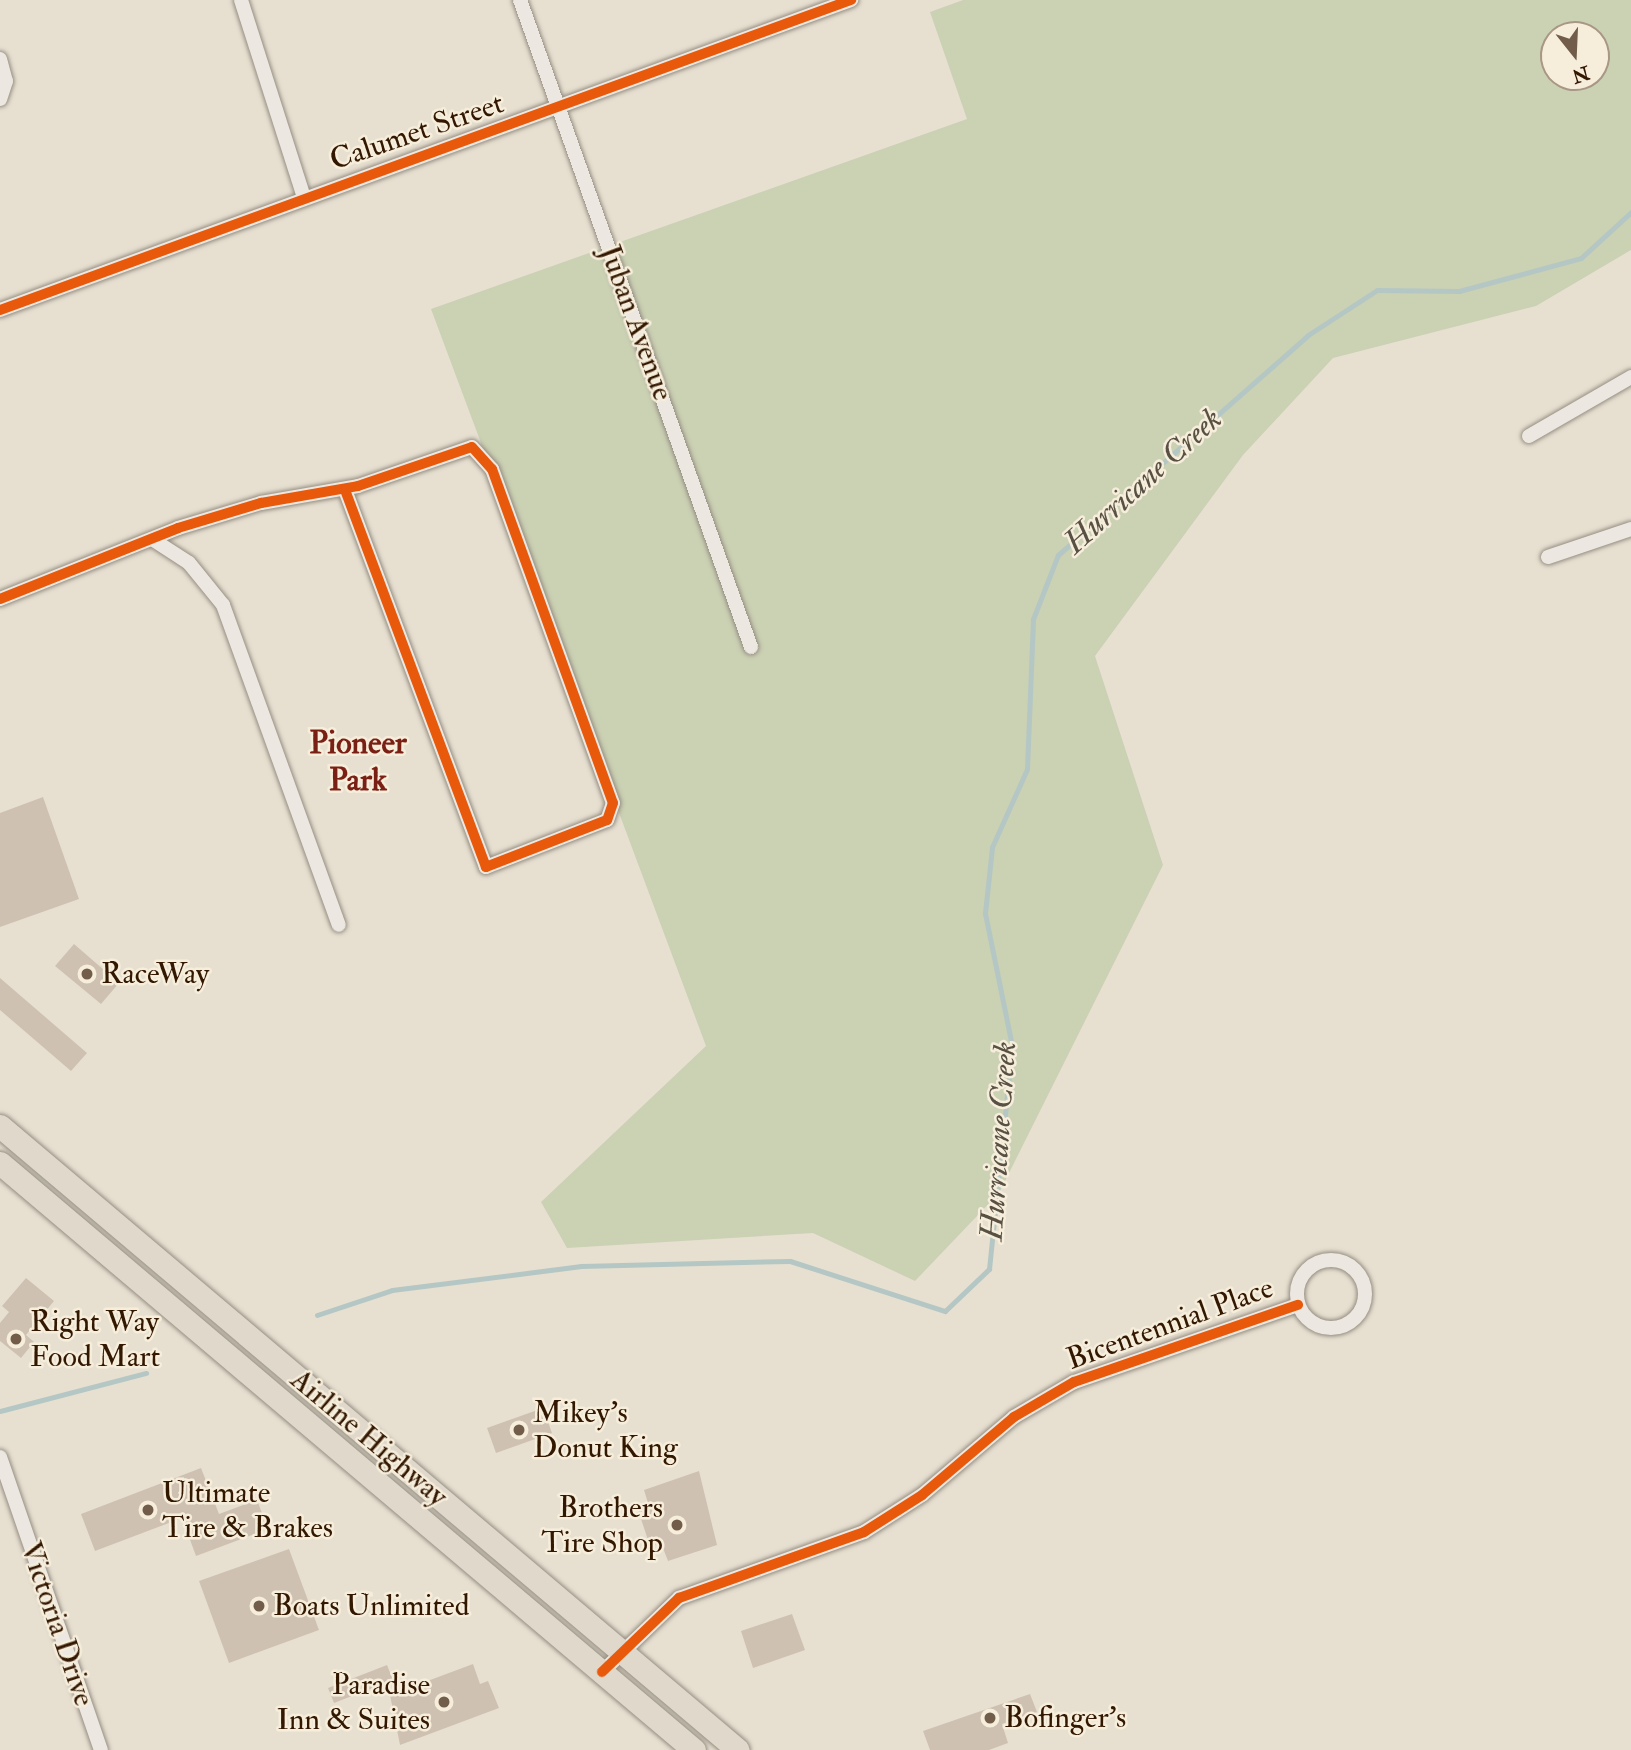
<!DOCTYPE html>
<style>
body{margin:0}
#map{position:relative;width:1631px;height:1750px;overflow:hidden;background:#e7e0d1;font-family:"IM FELL Double Pica",serif}
div>[style]{position:absolute}
.green>*{inset:0;background:#cbd1b3}
.stream>*{height:5px;margin:-2.5px;padding:0 2.5px;transform-origin:2.5px;border-radius:2.5px;background:#b4c7c4}
.building>*{inset:0;background:#cfc1b2}
.roads{filter:drop-shadow(0 0 2px #958e82) drop-shadow(0 0 2px #958e82)}
.minor>*{height:14px;margin:-7px;padding:0 7px;transform-origin:7px;border-radius:7px;background:#ece8e1}
.minor>.ring{margin:-7px;padding:0;box-sizing:content-box;background:none;border:14px solid #ece8e1;border-radius:50%}
.trunk>*{height:23px;margin:-11.5px;padding:0 11.5px;transform-origin:11.5px;border-radius:11.5px;background:#dfd8cb}
.cycleway>*{height:10px;margin:-5px;padding:0 5px;transform-origin:5px;border-radius:5px;background:#e8590c}
.dots>*{width:19px;height:19px;translate:-50% -50%;box-sizing:border-box;border:4px solid #f6eddb;border-radius:50%}
span{translate:-50% -50%;white-space:nowrap;text-align:center;line-height:1.15;-webkit-text-stroke:5px #f6eddb;paint-order:stroke}
.street-label{font-size:30px;color:#321701}
.poi-label{font-size:30px;color:#321701}
.left{translate:0 -50%;text-align:left}
.right{translate:-100% -50%;text-align:right}
.water-label{font-size:32px;color:#585143;font-style:italic}
.neighbourhood-label{font-size:32px;color:#7a1f14;font-weight:700}
.north{position:absolute;left:1540px;top:21px;width:70px;height:70px;box-sizing:border-box;background:#f6eddb;border:2px solid #a89784;border-radius:50%;rotate:162deg;font-size:19px;font-weight:700;line-height:28px;text-align:center;color:#321701}
.north::after{content:'';display:block;margin:auto;width:24px;height:32px;background:#715d4a;clip-path:polygon(50% 0,100% 100%,50% 72%,0 100%)}
</style>
<div id="map">
<div class="green">
<div style="clip-path:polygon(evenodd,963px 0,1631px 0,1631px 250px,1536px 306px,1333px 358px,1243px 455px,1095px 656px,1163px 865px,999px 1193px,915px 1281px,813px 1233px,567px 1248px,541px 1202px,706px 1046px,431px 309px,967px 119px,930px 12px,963px 0,1554px 35px,1596px 35px,1596px 77px,1554px 77px,1554px 35px)"></div>
</div>
<div class="stream">
<div style="left:317px;top:1315px;width:79px;rotate:-18.4deg"></div>
<div style="left:392px;top:1290px;width:191px;rotate:-7.2deg"></div>
<div style="left:581px;top:1266px;width:209px;rotate:-1.4deg"></div>
<div style="left:790px;top:1261px;width:163px;rotate:17.9deg"></div>
<div style="left:945px;top:1311px;width:61px;rotate:-43.7deg"></div>
<div style="left:989px;top:1269px;width:224px;rotate:-84.1deg"></div>
<div style="left:1012px;top:1046px;width:136px;rotate:-101.5deg"></div>
<div style="left:985px;top:913px;width:66px;rotate:-83.9deg"></div>
<div style="left:992px;top:847px;width:85px;rotate:-65.8deg"></div>
<div style="left:1027px;top:769px;width:150px;rotate:-87.7deg"></div>
<div style="left:1033px;top:619px;width:69px;rotate:-68.7deg"></div>
<div style="left:1058px;top:555px;width:333px;rotate:-41.3deg"></div>
<div style="left:1308px;top:335px;width:82px;rotate:-33.1deg"></div>
<div style="left:1377px;top:290px;width:82px;rotate:0.7deg"></div>
<div style="left:1459px;top:291px;width:126px;rotate:-15.1deg"></div>
<div style="left:1581px;top:258px;width:68px;rotate:-42.6deg"></div>
<div style="left:0;top:1411px;width:151px;rotate:-14.6deg"></div>
</div>
<div class="building">
<div style="clip-path:polygon(43px 797px,79px 899px,0 927px,0 813px)"></div>
<div style="clip-path:polygon(74px 944px,119px 983px,101px 1004px,55px 966px)"></div>
<div style="clip-path:polygon(0 978px,87px 1053px,71px 1071px,0 1010px)"></div>
<div style="clip-path:polygon(26px 1278px,54px 1301px,26px 1335px,34px 1342px,21px 1358px,0 1341px,0 1323px,9px 1312px,2px 1306px)"></div>
<div style="clip-path:polygon(543px 1408px,552px 1433px,496px 1453px,487px 1428px)"></div>
<div style="clip-path:polygon(201px 1468px,219px 1514px,257px 1500px,268px 1529px,196px 1556px,182px 1518px,95px 1551px,81px 1514px)"></div>
<div style="clip-path:polygon(699px 1471px,717px 1545px,668px 1561px,661px 1543px,650px 1546px,637px 1507px,648px 1503px,644px 1490px)"></div>
<div style="clip-path:polygon(289px 1549px,319px 1630px,229px 1663px,199px 1581px)"></div>
<div style="clip-path:polygon(792px 1614px,805px 1650px,753px 1668px,741px 1631px)"></div>
<div style="clip-path:polygon(473px 1664px,480px 1684px,488px 1681px,499px 1708px,400px 1745px,390px 1695px)"></div>
<div style="clip-path:polygon(387px 1665px,393px 1680px,334px 1703px,328px 1688px)"></div>
<div style="clip-path:polygon(1030px 1694px,1037px 1712px,1002px 1724px,1008px 1743px,989px 1750px,930px 1750px,923px 1731px)"></div>
</div>
<div class="roads">
<div class="minor">
<div style="left:241px;top:0;width:208px;rotate:72.3deg"></div>
<div style="left:520px;top:0;width:687px;rotate:70.35deg"></div>
<div style="left:0;top:59px;width:23px;rotate:75deg"></div>
<div style="left:6px;top:81px;width:19px;rotate:108deg"></div>
<div style="left:0;top:310px;width:906px;rotate:-20.02deg"></div>
<div style="left:1529px;top:436px;width:118px;rotate:-30deg"></div>
<div style="left:152px;top:539px;width:44px;rotate:33deg"></div>
<div style="left:189px;top:563px;width:54px;rotate:51deg"></div>
<div style="left:223px;top:605px;width:340px;rotate:70.1deg"></div>
<div style="left:1548px;top:557px;width:88px;rotate:-18.6deg"></div>
<div style="left:0;top:599px;width:192px;rotate:-21.7deg"></div>
<div style="left:178px;top:528px;width:87px;rotate:-16.8deg"></div>
<div style="left:261px;top:503px;width:98px;rotate:-9.9deg"></div>
<div style="left:358px;top:486px;width:120px;rotate:-18.9deg"></div>
<div style="left:472px;top:447px;width:30px;rotate:48deg"></div>
<div style="left:492px;top:469px;width:355px;rotate:70.1deg"></div>
<div style="left:613px;top:803px;width:18px;rotate:109deg"></div>
<div style="left:607px;top:820px;width:130px;rotate:158.8deg"></div>
<div style="left:486px;top:867px;width:403px;rotate:-110.5deg"></div>
<div class="ring" style="left:1297px;top:1260px;width:54px;height:54px"></div>
<div style="left:0;top:1457px;width:310px;rotate:71deg"></div>
<div style="left:602px;top:1672px;width:107px;rotate:-43.9deg"></div>
<div style="left:679px;top:1598px;width:196px;rotate:-19.6deg"></div>
<div style="left:864px;top:1532px;width:69px;rotate:-32.5deg"></div>
<div style="left:922px;top:1495px;width:121px;rotate:-40.3deg"></div>
<div style="left:1014px;top:1417px;width:69px;rotate:-30.3deg"></div>
<div style="left:1074px;top:1382px;width:237px;rotate:-19deg"></div>
</div>
<div class="trunk">
<div style="left:0;top:1126px;width:966px;rotate:40.22deg"></div>
<div style="left:0;top:1163px;width:909px;rotate:40.23deg"></div>
</div>
</div>
<div class="cycleway">
<div style="left:0;top:310px;width:906px;rotate:-20.02deg"></div>
<div style="left:0;top:599px;width:192px;rotate:-21.7deg"></div>
<div style="left:178px;top:528px;width:87px;rotate:-16.8deg"></div>
<div style="left:261px;top:503px;width:98px;rotate:-9.9deg"></div>
<div style="left:358px;top:486px;width:120px;rotate:-18.9deg"></div>
<div style="left:472px;top:447px;width:30px;rotate:48deg"></div>
<div style="left:492px;top:469px;width:355px;rotate:70.1deg"></div>
<div style="left:613px;top:803px;width:18px;rotate:109deg"></div>
<div style="left:607px;top:820px;width:130px;rotate:158.8deg"></div>
<div style="left:486px;top:867px;width:403px;rotate:-110.5deg"></div>
<div style="left:602px;top:1672px;width:107px;rotate:-43.9deg"></div>
<div style="left:679px;top:1598px;width:196px;rotate:-19.6deg"></div>
<div style="left:864px;top:1532px;width:69px;rotate:-32.5deg"></div>
<div style="left:922px;top:1495px;width:121px;rotate:-40.3deg"></div>
<div style="left:1014px;top:1417px;width:69px;rotate:-30.3deg"></div>
<div style="left:1074px;top:1382px;width:237px;rotate:-19deg"></div>
</div>
<div class="dots">
<div style="left:87px;top:974px;background:#715d4a"></div>
<div style="left:16px;top:1339px;background:#715d4a"></div>
<div style="left:519px;top:1430px;background:#715d4a"></div>
<div style="left:148px;top:1510px;background:#715d4a"></div>
<div style="left:677px;top:1525px;background:#715d4a"></div>
<div style="left:259px;top:1606px;background:#715d4a"></div>
<div style="left:444px;top:1702px;background:#715d4a"></div>
<div style="left:990px;top:1718px;background:#715d4a"></div>
</div>
<div class="street-label">
<span style="left:417px;top:132px;rotate:-19deg">Calumet Street</span>
<span style="left:636px;top:323px;rotate:70deg">Juban Avenue</span>
<span style="left:1170px;top:1324px;rotate:-20deg">Bicentennial Place</span>
<span style="left:369px;top:1438px;rotate:40deg">Airline Highway</span>
<span style="left:57px;top:1624px;rotate:71deg">Victoria Drive</span>
</div>
<div class="poi-label">
<span class="left" style="left:101px;top:974px">RaceWay</span>
<span class="left" style="left:30px;top:1339px">Right Way<br>Food Mart</span>
<span class="left" style="left:533px;top:1430px">Mikey's<br>Donut King</span>
<span class="left" style="left:162px;top:1510px">Ultimate<br>Tire &amp; Brakes</span>
<span class="right" style="left:663px;top:1525px">Brothers<br>Tire Shop</span>
<span class="left" style="left:273px;top:1606px">Boats Unlimited</span>
<span class="right" style="left:430px;top:1702px">Paradise<br>Inn &amp; Suites</span>
<span class="left" style="left:1004px;top:1718px">Bofinger's</span>
</div>
<div class="water-label">
<span style="left:1143px;top:481px;rotate:-42deg">Hurricane Creek</span>
<span style="left:999px;top:1141px;rotate:-86deg">Hurricane Creek</span>
</div>
<div class="neighbourhood-label">
<span style="left:358px;top:762px">Pioneer<br>Park</span>
</div>
<div class="north">N</div>
</div>
